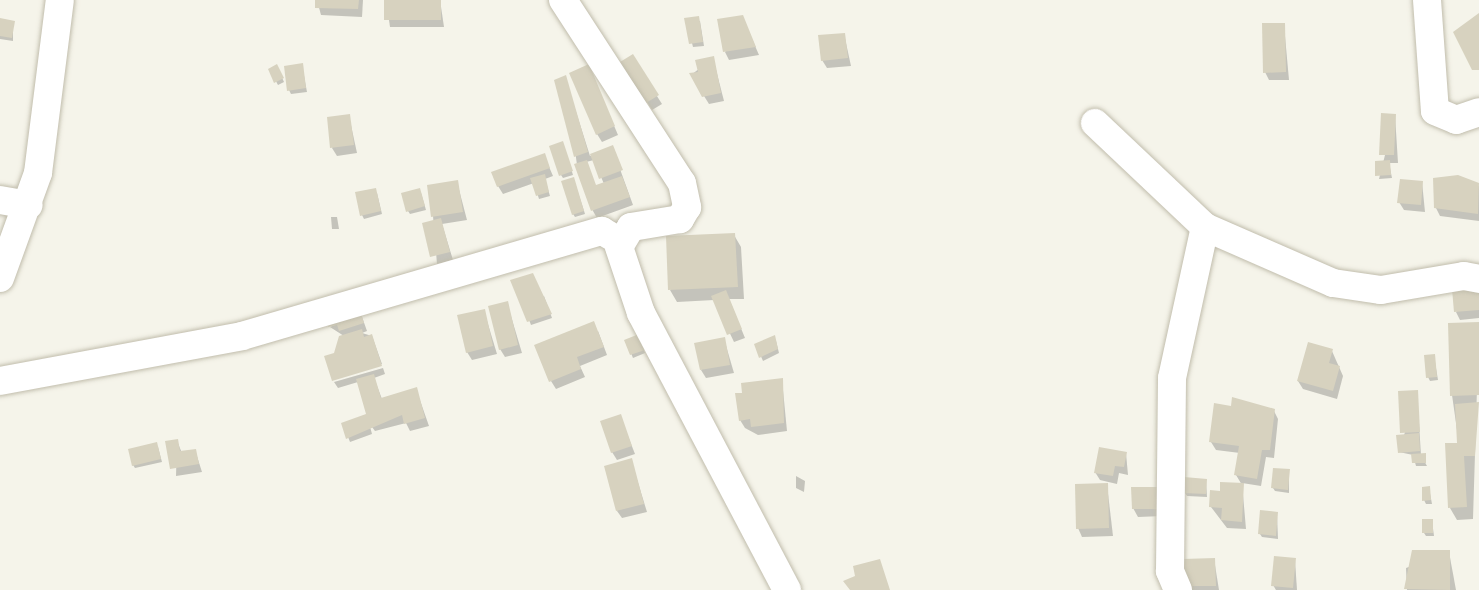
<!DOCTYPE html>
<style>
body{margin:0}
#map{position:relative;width:1479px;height:590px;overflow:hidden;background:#f5f4ea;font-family:"Archivo Narrow",sans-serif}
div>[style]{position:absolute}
.shadow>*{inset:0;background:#0003}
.building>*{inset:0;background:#d7d2bf}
.roads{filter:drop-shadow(0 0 2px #c1bdac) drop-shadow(0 0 2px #c1bdac)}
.minor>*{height:28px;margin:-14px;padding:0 14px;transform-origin:14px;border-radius:14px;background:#fff}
span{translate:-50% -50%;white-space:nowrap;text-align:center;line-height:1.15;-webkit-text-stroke:7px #fff;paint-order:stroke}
</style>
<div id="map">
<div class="shadow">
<div style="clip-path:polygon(317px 0,363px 0,362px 17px,321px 15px)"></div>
<div style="clip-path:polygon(386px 0,440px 0,444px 27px,390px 27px)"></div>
<div style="clip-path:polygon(0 20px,13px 22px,13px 41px,0 39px)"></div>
<div style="clip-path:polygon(686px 20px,700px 21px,704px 46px,693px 47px)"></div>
<div style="clip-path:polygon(746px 25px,759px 55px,729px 60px,725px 52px)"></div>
<div style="clip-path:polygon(1284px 25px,1289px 80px,1269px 80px,1265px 72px)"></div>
<div style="clip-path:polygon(844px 34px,851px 66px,827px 68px,822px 60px)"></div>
<div style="clip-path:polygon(632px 57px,662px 104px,652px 110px,622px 63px)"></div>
<div style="clip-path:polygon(713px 58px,724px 101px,709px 104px,691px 75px)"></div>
<div style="clip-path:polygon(302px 65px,307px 92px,291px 94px,289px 90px)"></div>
<div style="clip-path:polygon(277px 67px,284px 82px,278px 85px,270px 70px)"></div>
<div style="clip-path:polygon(592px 74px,618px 135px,602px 142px,597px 134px)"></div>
<div style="clip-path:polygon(evenodd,565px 77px,590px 156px,612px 147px,633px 205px,597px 218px,593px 211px,577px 165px,565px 77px,594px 160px,604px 184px,596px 187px,586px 162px,594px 160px)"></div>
<div style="clip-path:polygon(1395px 115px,1398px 163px,1389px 163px,1392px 178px,1379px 179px)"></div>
<div style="clip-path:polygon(349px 116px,357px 153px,337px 156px,332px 148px)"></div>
<div style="clip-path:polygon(564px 147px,573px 175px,563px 178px,561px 175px)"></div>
<div style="clip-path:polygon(544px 155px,553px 176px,545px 179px,550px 196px,539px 199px,534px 183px,503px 194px,498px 186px)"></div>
<div style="clip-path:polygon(457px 182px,467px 220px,442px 224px,453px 260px,437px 264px,433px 216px)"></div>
<div style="clip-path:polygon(1422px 182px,1425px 212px,1404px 210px,1399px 202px)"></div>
<div style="clip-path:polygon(575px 183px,585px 214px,575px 217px,573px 214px)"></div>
<div style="clip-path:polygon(1479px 186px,1479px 221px,1440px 216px,1436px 208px)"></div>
<div style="clip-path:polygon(377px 193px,382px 214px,364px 219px,362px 215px)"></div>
<div style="clip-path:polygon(421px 193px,426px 210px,410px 214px,408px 211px)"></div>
<div style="clip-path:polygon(331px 217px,337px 217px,339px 229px,332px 229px)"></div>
<div style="clip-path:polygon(734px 235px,741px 247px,744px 299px,729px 299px,745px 338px,734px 342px,714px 300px,677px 302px,670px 290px)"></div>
<div style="clip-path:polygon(1479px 289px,1479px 318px,1460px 320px,1456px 312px)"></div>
<div style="clip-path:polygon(544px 296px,552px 318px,531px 325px,525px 309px)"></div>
<div style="clip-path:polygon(507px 303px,522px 353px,505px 357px,500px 349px)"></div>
<div style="clip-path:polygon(484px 311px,497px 354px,472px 360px,467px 352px)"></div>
<div style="clip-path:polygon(361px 314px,367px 331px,362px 333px,372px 336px,382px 364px,333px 379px,344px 336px,330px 327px)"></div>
<div style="clip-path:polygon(1479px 324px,1473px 519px,1457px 520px,1450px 508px,1459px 444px,1452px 395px)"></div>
<div style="clip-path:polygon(598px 331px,607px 355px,580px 366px,585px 377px,556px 389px,551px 381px)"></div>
<div style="clip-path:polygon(724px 339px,734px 373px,706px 378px,701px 370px)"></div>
<div style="clip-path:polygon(640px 340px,645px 353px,633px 358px,626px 341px)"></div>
<div style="clip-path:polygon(776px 341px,779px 353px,763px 361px,756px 345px)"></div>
<div style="clip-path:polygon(1332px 351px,1343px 376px,1337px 399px,1303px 389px,1298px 381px)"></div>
<div style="clip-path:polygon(1434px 356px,1438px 380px,1430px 381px,1428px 377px)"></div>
<div style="clip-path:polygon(383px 368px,385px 374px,374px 378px,382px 399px,416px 389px,429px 426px,410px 431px,406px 423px,375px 431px,369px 423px,372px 434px,350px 442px,343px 424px,368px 416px,358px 382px,338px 388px,334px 382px)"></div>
<div style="clip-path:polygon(782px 380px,787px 431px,758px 435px,745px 428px,740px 420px)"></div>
<div style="clip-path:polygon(1417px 392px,1421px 455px,1427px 466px,1416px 466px,1413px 455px,1399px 452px)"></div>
<div style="clip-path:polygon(1232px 408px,1274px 411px,1278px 419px,1274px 458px,1266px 457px,1261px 486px,1242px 483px,1246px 529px,1227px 528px,1211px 507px,1222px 493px,1242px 485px,1236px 475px,1240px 453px,1216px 450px,1211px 442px)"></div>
<div style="clip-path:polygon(620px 416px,635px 454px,617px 460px,612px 452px)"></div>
<div style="clip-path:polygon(177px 441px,182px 453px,195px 450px,202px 472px,176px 476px)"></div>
<div style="clip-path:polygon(158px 447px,162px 462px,135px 468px,133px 465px)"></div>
<div style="clip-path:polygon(1126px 453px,1128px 475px,1119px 473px,1117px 484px,1100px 480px,1095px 472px)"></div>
<div style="clip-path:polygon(631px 460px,647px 512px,622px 518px,617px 511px)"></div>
<div style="clip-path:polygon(1289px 471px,1289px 493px,1275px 491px,1273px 488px)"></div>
<div style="clip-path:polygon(796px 476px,805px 481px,804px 492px,796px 488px)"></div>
<div style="clip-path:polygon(1206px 481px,1207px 497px,1187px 496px,1185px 493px)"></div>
<div style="clip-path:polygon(1107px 485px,1113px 536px,1082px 537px,1078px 528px)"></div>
<div style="clip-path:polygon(1429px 488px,1432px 504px,1426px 504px,1424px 500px)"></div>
<div style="clip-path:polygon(1158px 489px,1163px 516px,1138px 517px,1133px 508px)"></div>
<div style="clip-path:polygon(1277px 514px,1278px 539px,1262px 537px,1260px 534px)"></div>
<div style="clip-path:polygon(1432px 521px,1434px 536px,1426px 536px,1424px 533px)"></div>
<div style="clip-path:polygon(1449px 552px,1456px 590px,1407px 590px,1406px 568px)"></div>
<div style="clip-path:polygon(1214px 559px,1219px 590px,1188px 590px)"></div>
<div style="clip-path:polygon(1295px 560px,1297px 590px,1276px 590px,1273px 585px)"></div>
</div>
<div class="building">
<div style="clip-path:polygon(315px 0,359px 0,358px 9px,315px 8px)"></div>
<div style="clip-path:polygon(384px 0,441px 0,441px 20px,384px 20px)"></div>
<div style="clip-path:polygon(1479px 13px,1479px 70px,1472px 70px,1453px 32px)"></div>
<div style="clip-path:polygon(743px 15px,756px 47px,723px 52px,717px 19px)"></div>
<div style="clip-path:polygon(699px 16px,703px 42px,689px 44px,684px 18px)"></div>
<div style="clip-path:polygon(0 18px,15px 21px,12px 38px,0 36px)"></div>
<div style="clip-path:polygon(1262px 23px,1285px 23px,1286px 72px,1263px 73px)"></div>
<div style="clip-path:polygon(845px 33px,848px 58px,821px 61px,818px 35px)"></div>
<div style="clip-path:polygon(633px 54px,659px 95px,646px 103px,620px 62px)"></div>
<div style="clip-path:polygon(714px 56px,721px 93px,702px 97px,689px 73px,698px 72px,695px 60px)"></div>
<div style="clip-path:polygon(303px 63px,306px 88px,287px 91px,284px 66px)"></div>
<div style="clip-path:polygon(277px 64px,284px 78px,274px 83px,268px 69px)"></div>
<div style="clip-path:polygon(589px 64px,615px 126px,596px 135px,569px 73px)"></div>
<div style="clip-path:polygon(566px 75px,588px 152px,574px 157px,554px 80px)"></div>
<div style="clip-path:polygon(1381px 113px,1396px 114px,1394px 155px,1379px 155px)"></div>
<div style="clip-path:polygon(350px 114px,354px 145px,330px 148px,327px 117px)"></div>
<div style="clip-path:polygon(563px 141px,573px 171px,559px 176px,549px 146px)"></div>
<div style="clip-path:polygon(613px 145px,623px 170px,599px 179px,590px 154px)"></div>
<div style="clip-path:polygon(545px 153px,550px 168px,497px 187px,491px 172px)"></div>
<div style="clip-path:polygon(587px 160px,596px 185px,622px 176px,630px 197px,591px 211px,574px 164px)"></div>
<div style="clip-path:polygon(1390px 160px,1391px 175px,1375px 176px,1375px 161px)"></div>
<div style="clip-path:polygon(545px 174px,549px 192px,536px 196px,530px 178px)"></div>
<div style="clip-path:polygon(1458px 175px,1479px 183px,1478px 214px,1434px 208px,1433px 178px)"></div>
<div style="clip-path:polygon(574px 177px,584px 211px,572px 215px,561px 181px)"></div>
<div style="clip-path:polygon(1400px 179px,1423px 181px,1421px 205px,1397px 203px)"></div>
<div style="clip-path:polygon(458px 180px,463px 212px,431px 217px,427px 185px)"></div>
<div style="clip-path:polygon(376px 188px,381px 211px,360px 216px,355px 192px)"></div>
<div style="clip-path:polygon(420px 188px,425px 206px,406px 212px,401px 193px)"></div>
<div style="clip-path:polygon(441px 218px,450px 252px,430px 257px,422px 223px)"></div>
<div style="clip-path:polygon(735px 233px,738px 287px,668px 290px,666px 236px)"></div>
<div style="clip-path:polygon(533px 273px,552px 314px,527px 322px,510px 280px)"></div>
<div style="clip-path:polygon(1479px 287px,1479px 310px,1454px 312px,1452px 289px)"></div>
<div style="clip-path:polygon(726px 290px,742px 329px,727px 335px,711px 296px)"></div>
<div style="clip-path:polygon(508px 301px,518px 345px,499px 350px,488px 306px)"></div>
<div style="clip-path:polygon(358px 304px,364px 323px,339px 331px,337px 325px,328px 327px,324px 314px)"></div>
<div style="clip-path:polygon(485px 309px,493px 346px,466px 353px,457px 315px)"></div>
<div style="clip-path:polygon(594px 321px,604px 347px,577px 357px,581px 369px,549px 382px,534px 345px)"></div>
<div style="clip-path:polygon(1479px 322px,1479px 395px,1450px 396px,1448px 323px)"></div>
<div style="clip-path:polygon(362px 329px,364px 337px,372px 334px,382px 366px,332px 381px,324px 356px,334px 353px,339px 336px)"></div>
<div style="clip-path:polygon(639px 334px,645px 350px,630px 355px,624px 340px)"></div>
<div style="clip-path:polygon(775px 335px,778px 349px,759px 358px,754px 344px)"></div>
<div style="clip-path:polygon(725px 337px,730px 365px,700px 370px,694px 343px)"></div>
<div style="clip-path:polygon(1308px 342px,1333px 349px,1329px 363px,1340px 366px,1333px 391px,1297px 381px)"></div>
<div style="clip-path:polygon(1435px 354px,1437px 377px,1426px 378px,1424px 355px)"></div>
<div style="clip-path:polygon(374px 374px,381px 398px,417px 387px,425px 418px,404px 424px,402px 415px,346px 439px,341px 423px,366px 414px,356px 379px)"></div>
<div style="clip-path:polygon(783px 378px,784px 423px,751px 427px,750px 419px,739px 421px,735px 393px,742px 393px,741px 383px)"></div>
<div style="clip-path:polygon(1418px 390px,1420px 432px,1400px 433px,1398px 391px)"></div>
<div style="clip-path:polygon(1232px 397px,1275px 409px,1270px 450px,1262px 450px,1257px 479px,1234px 475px,1239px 446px,1209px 442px,1214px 403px,1231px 406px)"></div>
<div style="clip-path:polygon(1479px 402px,1475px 456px,1464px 456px,1467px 507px,1448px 508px,1445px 443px,1457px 443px,1455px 404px)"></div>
<div style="clip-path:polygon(621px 414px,632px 446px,611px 453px,600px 421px)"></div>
<div style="clip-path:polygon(1419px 433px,1420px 451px,1398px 453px,1396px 435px)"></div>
<div style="clip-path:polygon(178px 439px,180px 451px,196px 449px,199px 464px,170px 469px,165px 441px)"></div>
<div style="clip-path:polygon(157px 442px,161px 459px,132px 466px,128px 449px)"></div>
<div style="clip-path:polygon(1099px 447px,1127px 452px,1124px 467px,1115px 466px,1113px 476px,1094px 473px)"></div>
<div style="clip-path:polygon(1426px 453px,1426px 463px,1412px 463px,1411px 454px)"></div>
<div style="clip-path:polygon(632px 458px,644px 504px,616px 511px,604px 466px)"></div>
<div style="clip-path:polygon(1273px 468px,1290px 469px,1288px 490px,1271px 488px)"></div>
<div style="clip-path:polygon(1184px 477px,1207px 479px,1206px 494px,1183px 493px)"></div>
<div style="clip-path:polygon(1220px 482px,1244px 483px,1242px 522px,1221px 520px,1222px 508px,1209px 507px,1210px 490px,1220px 491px)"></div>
<div style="clip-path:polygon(1108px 483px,1109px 528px,1076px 529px,1075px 484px)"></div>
<div style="clip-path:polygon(1430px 486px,1431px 500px,1422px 501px,1422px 487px)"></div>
<div style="clip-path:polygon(1131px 487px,1159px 487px,1160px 509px,1132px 509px)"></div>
<div style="clip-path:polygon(1260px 510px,1278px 512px,1276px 536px,1258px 534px)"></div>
<div style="clip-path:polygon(1422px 519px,1433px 519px,1433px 533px,1422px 533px)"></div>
<div style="clip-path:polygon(1412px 550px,1450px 550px,1450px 590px,1404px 589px)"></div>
<div style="clip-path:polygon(1274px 556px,1296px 558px,1293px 588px,1271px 586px)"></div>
<div style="clip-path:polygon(1215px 558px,1216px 586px,1183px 586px,1183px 559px)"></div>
<div style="clip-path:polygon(880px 559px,890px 590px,850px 590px,843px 581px,855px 576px,853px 566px)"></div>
</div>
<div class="roads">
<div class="minor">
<div style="left:563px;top:0;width:218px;rotate:57deg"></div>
<div style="left:682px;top:183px;width:25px;rotate:78deg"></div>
<div style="left:687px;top:207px;width:14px;rotate:120deg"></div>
<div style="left:680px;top:219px;width:50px;rotate:170.7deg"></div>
<div style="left:631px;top:227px;width:23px;rotate:121deg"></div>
<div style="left:619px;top:247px;width:70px;rotate:71.6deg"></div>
<div style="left:641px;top:313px;width:313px;rotate:62.2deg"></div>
<div style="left:1427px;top:0;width:111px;rotate:85.9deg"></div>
<div style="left:1435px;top:111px;width:23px;rotate:23deg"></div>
<div style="left:1456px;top:120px;width:24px;rotate:-19deg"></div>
<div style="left:1095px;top:123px;width:151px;rotate:43.4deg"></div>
<div style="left:1205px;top:227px;width:140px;rotate:23.6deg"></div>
<div style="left:1333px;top:283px;width:49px;rotate:8.3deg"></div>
<div style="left:1381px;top:290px;width:84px;rotate:-9.6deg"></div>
<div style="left:1464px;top:276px;width:15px;rotate:11deg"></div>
<div style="left:0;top:200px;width:29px;rotate:10deg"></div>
<div style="left:0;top:278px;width:112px;rotate:-70.1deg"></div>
<div style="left:38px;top:173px;width:174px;rotate:-82.8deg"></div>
<div style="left:0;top:381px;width:246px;rotate:-10.5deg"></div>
<div style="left:242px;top:336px;width:375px;rotate:-16.3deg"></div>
<div style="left:602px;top:231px;width:20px;rotate:30deg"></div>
<div style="left:1178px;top:590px;width:21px;rotate:-113deg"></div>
<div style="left:1170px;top:571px;width:193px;rotate:-89.4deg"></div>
<div style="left:1172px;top:378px;width:155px;rotate:-77.7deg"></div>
</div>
</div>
</div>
